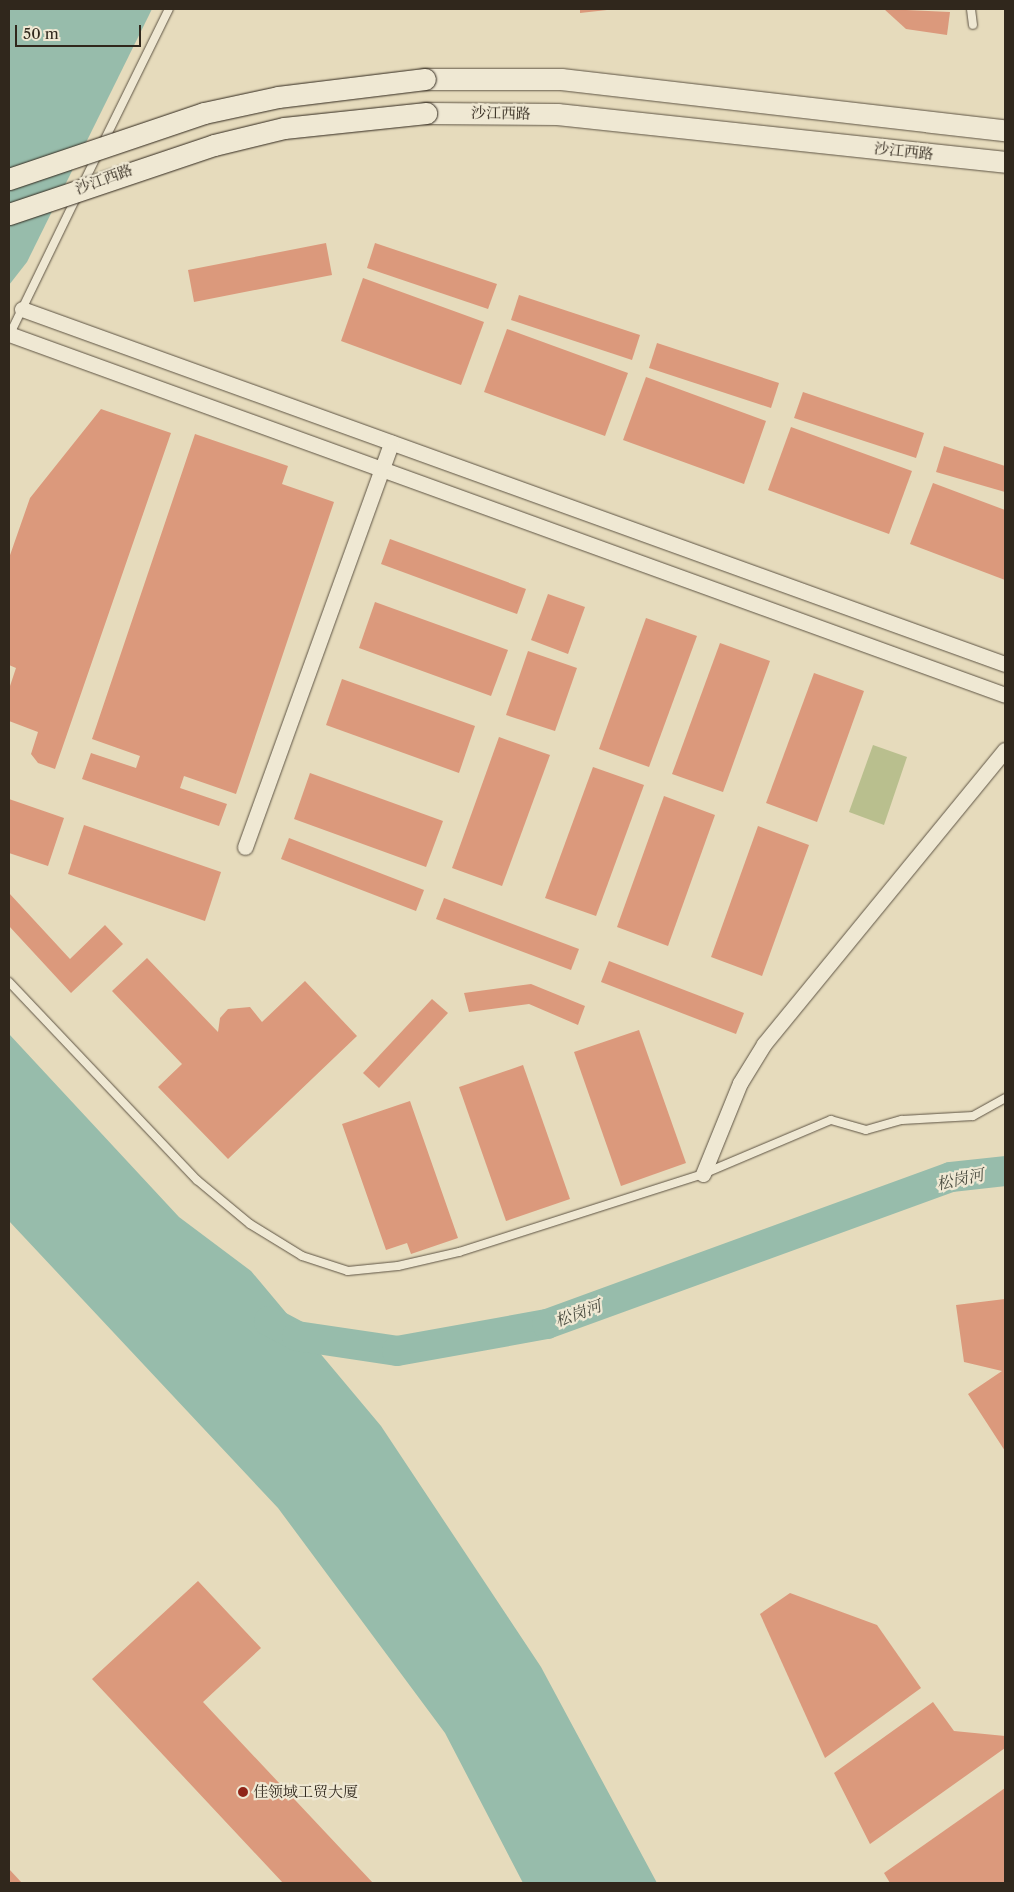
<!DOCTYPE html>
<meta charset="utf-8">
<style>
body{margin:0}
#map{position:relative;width:1014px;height:1892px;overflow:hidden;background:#e6dbbc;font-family:"Libre Caslon Text","Noto Serif SC",serif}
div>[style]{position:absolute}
.green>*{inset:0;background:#b9bf8e}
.water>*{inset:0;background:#97bcab}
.river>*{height:30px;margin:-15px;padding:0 15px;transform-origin:15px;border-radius:15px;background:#97bcab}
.building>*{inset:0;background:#db997c}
.roads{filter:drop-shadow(0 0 1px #5e5444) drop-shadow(0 0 1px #5e5444)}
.lane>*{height:8px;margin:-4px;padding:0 4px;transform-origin:4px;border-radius:4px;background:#efe8d3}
.street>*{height:15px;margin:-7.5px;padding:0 7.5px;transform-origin:7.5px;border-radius:7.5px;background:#efe8d3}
.secondary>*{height:21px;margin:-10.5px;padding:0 10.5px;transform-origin:10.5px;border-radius:10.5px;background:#efe8d3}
.bridges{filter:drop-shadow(0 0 1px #30271c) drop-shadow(0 0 1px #30271c)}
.secondary-bridge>*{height:21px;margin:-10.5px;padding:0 10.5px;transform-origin:10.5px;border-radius:10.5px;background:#efe8d3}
.dots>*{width:14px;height:14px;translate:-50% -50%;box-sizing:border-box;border:2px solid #efe8d3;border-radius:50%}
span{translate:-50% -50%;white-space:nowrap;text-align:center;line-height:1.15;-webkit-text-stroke:4.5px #efe8d3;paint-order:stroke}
.street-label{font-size:15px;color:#30271c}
.poi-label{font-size:15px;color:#30271c}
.left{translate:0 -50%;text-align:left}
.water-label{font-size:16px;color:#4a4c40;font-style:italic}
.frame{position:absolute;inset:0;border:10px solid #30271c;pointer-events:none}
.scale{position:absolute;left:15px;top:25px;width:126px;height:22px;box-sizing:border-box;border:2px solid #30271c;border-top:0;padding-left:6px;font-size:15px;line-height:18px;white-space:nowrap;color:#30271c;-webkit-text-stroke:4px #efe8d3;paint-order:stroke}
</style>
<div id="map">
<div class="green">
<div style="clip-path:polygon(873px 745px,907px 757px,884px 825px,849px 812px)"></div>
</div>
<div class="water">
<div style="clip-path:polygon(9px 9px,152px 9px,27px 262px,9px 285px)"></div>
<div style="clip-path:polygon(9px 1034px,179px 1217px,251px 1271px,381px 1426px,541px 1667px,657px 1883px,523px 1883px,445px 1733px,278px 1508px,9px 1221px)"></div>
</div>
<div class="river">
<div style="left:269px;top:1321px;width:32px;rotate:28deg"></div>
<div style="left:297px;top:1336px;width:101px;rotate:8.5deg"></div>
<div style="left:397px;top:1351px;width:152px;rotate:-10.2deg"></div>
<div style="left:547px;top:1324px;width:430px;rotate:-20deg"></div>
<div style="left:951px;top:1177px;width:54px;rotate:-6.3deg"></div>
</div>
<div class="building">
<div style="clip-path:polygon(580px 9px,607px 9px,607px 10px,580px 13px)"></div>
<div style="clip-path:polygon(884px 9px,950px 12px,947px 35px,906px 29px)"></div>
<div style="clip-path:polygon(326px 243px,332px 275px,194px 302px,188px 270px)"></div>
<div style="clip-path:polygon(375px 243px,497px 284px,488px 309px,367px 268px)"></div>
<div style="clip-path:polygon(363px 278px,484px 322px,461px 385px,341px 341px)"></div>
<div style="clip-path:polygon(519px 295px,640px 335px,632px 360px,511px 320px)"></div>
<div style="clip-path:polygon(507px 329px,628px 373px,605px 436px,484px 392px)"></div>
<div style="clip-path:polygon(657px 343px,779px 383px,771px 408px,649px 368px)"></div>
<div style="clip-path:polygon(646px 377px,766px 421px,744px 484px,623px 440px)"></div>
<div style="clip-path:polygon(803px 392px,924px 433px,916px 458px,794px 418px)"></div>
<div style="clip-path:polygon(101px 409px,171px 433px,55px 769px,38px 763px,31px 754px,38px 732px,9px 721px,9px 689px,16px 668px,9px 665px,9px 558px,30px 498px)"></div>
<div style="clip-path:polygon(791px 427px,912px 471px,889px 534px,768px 490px)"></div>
<div style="clip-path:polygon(195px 434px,288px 466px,282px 484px,334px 502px,236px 794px,184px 776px,180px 788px,227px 804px,219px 826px,82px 779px,91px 753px,136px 768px,140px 756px,92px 739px)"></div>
<div style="clip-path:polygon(944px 446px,1005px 466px,1005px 492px,936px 472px)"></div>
<div style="clip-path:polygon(933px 483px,1005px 510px,1005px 580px,910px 544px)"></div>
<div style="clip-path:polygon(390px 539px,526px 589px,517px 614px,381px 564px)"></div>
<div style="clip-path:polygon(548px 594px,585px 607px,568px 654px,531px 640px)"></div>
<div style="clip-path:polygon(375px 602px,508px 650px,491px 696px,359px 648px)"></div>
<div style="clip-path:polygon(646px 618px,697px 636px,649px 767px,599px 749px)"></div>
<div style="clip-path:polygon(720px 643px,770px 661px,723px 792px,672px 774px)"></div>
<div style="clip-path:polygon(528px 651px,577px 668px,555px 731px,506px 715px)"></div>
<div style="clip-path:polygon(814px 673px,864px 691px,817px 822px,766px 803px)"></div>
<div style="clip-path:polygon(342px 679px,475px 726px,459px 773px,326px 725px)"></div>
<div style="clip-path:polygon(499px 737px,550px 755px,502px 886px,452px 868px)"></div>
<div style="clip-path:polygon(593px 767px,644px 785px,596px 916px,545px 898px)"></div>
<div style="clip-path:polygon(310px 773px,443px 821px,426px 867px,294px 819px)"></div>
<div style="clip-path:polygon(664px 796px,715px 815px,668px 946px,617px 927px)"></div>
<div style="clip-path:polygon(9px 799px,64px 818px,48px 866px,9px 853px)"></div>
<div style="clip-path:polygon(84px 825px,221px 872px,205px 921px,68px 874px)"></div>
<div style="clip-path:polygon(758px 826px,809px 845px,762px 976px,711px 957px)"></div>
<div style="clip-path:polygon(289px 838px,424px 890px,416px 911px,281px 859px)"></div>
<div style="clip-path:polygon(9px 893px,70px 959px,105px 925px,123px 944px,71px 993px,9px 926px)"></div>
<div style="clip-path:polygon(444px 898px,579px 949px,571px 970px,436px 919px)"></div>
<div style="clip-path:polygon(147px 958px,218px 1032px,220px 1018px,228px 1009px,250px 1007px,262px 1022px,305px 981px,357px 1036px,228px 1159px,158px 1087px,182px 1064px,112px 991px)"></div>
<div style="clip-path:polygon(609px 961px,744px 1013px,736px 1034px,601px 982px)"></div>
<div style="clip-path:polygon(531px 984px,585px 1006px,578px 1025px,529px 1004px,469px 1012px,464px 993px)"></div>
<div style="clip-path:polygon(432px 999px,448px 1013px,379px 1088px,363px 1073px)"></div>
<div style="clip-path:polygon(639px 1030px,686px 1163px,621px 1186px,574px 1052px)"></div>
<div style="clip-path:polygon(523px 1065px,570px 1199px,506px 1221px,459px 1087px)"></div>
<div style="clip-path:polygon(410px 1101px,458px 1238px,411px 1254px,407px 1243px,386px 1250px,342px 1124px)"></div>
<div style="clip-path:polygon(1005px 1299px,1005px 1451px,968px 1394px,1002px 1371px,964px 1362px,956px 1305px)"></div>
<div style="clip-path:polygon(198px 1581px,261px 1648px,203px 1702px,373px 1883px,283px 1883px,92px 1679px)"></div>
<div style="clip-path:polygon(790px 1593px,877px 1625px,921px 1688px,825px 1758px,760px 1614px)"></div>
<div style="clip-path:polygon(933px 1702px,954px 1731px,1005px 1736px,1005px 1748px,870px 1844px,834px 1773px)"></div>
<div style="clip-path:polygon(1005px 1788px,1005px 1883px,890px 1883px,884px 1873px)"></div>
<div style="clip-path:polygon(9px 1869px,22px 1883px,9px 1883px)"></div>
</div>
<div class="roads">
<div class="lane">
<div style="left:971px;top:9px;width:16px;rotate:83deg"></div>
<div style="left:103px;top:143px;width:149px;rotate:-63.8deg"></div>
<div style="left:82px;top:186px;width:37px;rotate:-64deg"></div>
<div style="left:9px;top:336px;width:156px;rotate:-64.1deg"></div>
<div style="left:9px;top:982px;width:273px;rotate:46.5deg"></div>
<div style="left:197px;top:1180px;width:69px;rotate:39.7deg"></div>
<div style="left:250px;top:1224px;width:61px;rotate:31.6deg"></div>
<div style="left:302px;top:1256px;width:48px;rotate:18.1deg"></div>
<div style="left:348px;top:1271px;width:50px;rotate:-5.7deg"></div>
<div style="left:398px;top:1266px;width:63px;rotate:-12.9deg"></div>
<div style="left:459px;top:1252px;width:256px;rotate:-17.7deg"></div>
<div style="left:703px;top:1174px;width:139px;rotate:-22.9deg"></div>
<div style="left:831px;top:1120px;width:36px;rotate:16deg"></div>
<div style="left:866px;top:1130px;width:37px;rotate:-16deg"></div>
<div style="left:902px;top:1120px;width:71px;rotate:-3.2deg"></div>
<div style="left:973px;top:1116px;width:37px;rotate:-29deg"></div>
</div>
<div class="street">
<div style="left:22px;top:309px;width:1045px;rotate:19.86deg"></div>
<div style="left:9px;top:334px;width:1059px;rotate:19.92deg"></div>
<div style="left:245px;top:847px;width:430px;rotate:-70.1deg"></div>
<div style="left:703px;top:1174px;width:98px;rotate:-67.9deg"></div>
<div style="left:740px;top:1083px;width:46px;rotate:-58.4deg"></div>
<div style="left:764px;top:1044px;width:380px;rotate:-50.7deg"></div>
</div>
<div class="secondary">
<div style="left:425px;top:79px;width:136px"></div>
<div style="left:561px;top:79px;width:447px;rotate:6.6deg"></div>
<div style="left:426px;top:113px;width:131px;rotate:0.4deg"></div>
<div style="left:557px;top:114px;width:451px;rotate:6.1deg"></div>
</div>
</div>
<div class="bridges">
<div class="secondary-bridge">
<div style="left:9px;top:179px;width:206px;rotate:-18.7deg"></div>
<div style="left:204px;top:113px;width:76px;rotate:-12.2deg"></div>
<div style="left:278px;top:97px;width:148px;rotate:-7deg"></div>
<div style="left:9px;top:214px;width:216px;rotate:-18.6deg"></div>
<div style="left:214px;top:145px;width:72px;rotate:-13.7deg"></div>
<div style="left:284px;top:128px;width:143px;rotate:-6deg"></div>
</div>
</div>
<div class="dots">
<div style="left:243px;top:1792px;background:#8f2418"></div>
</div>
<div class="street-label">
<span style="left:501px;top:113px;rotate:1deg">沙江西路</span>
<span style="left:904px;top:151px;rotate:6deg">沙江西路</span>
<span style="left:104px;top:179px;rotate:-20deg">沙江西路</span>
</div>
<div class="poi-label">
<span class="left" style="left:253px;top:1792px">佳领域工贸大厦</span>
</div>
<div class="water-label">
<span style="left:960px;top:1179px;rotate:-12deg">松岗河</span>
<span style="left:578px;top:1313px;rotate:-20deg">松岗河</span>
</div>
<div class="frame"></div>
<div class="scale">50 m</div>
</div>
